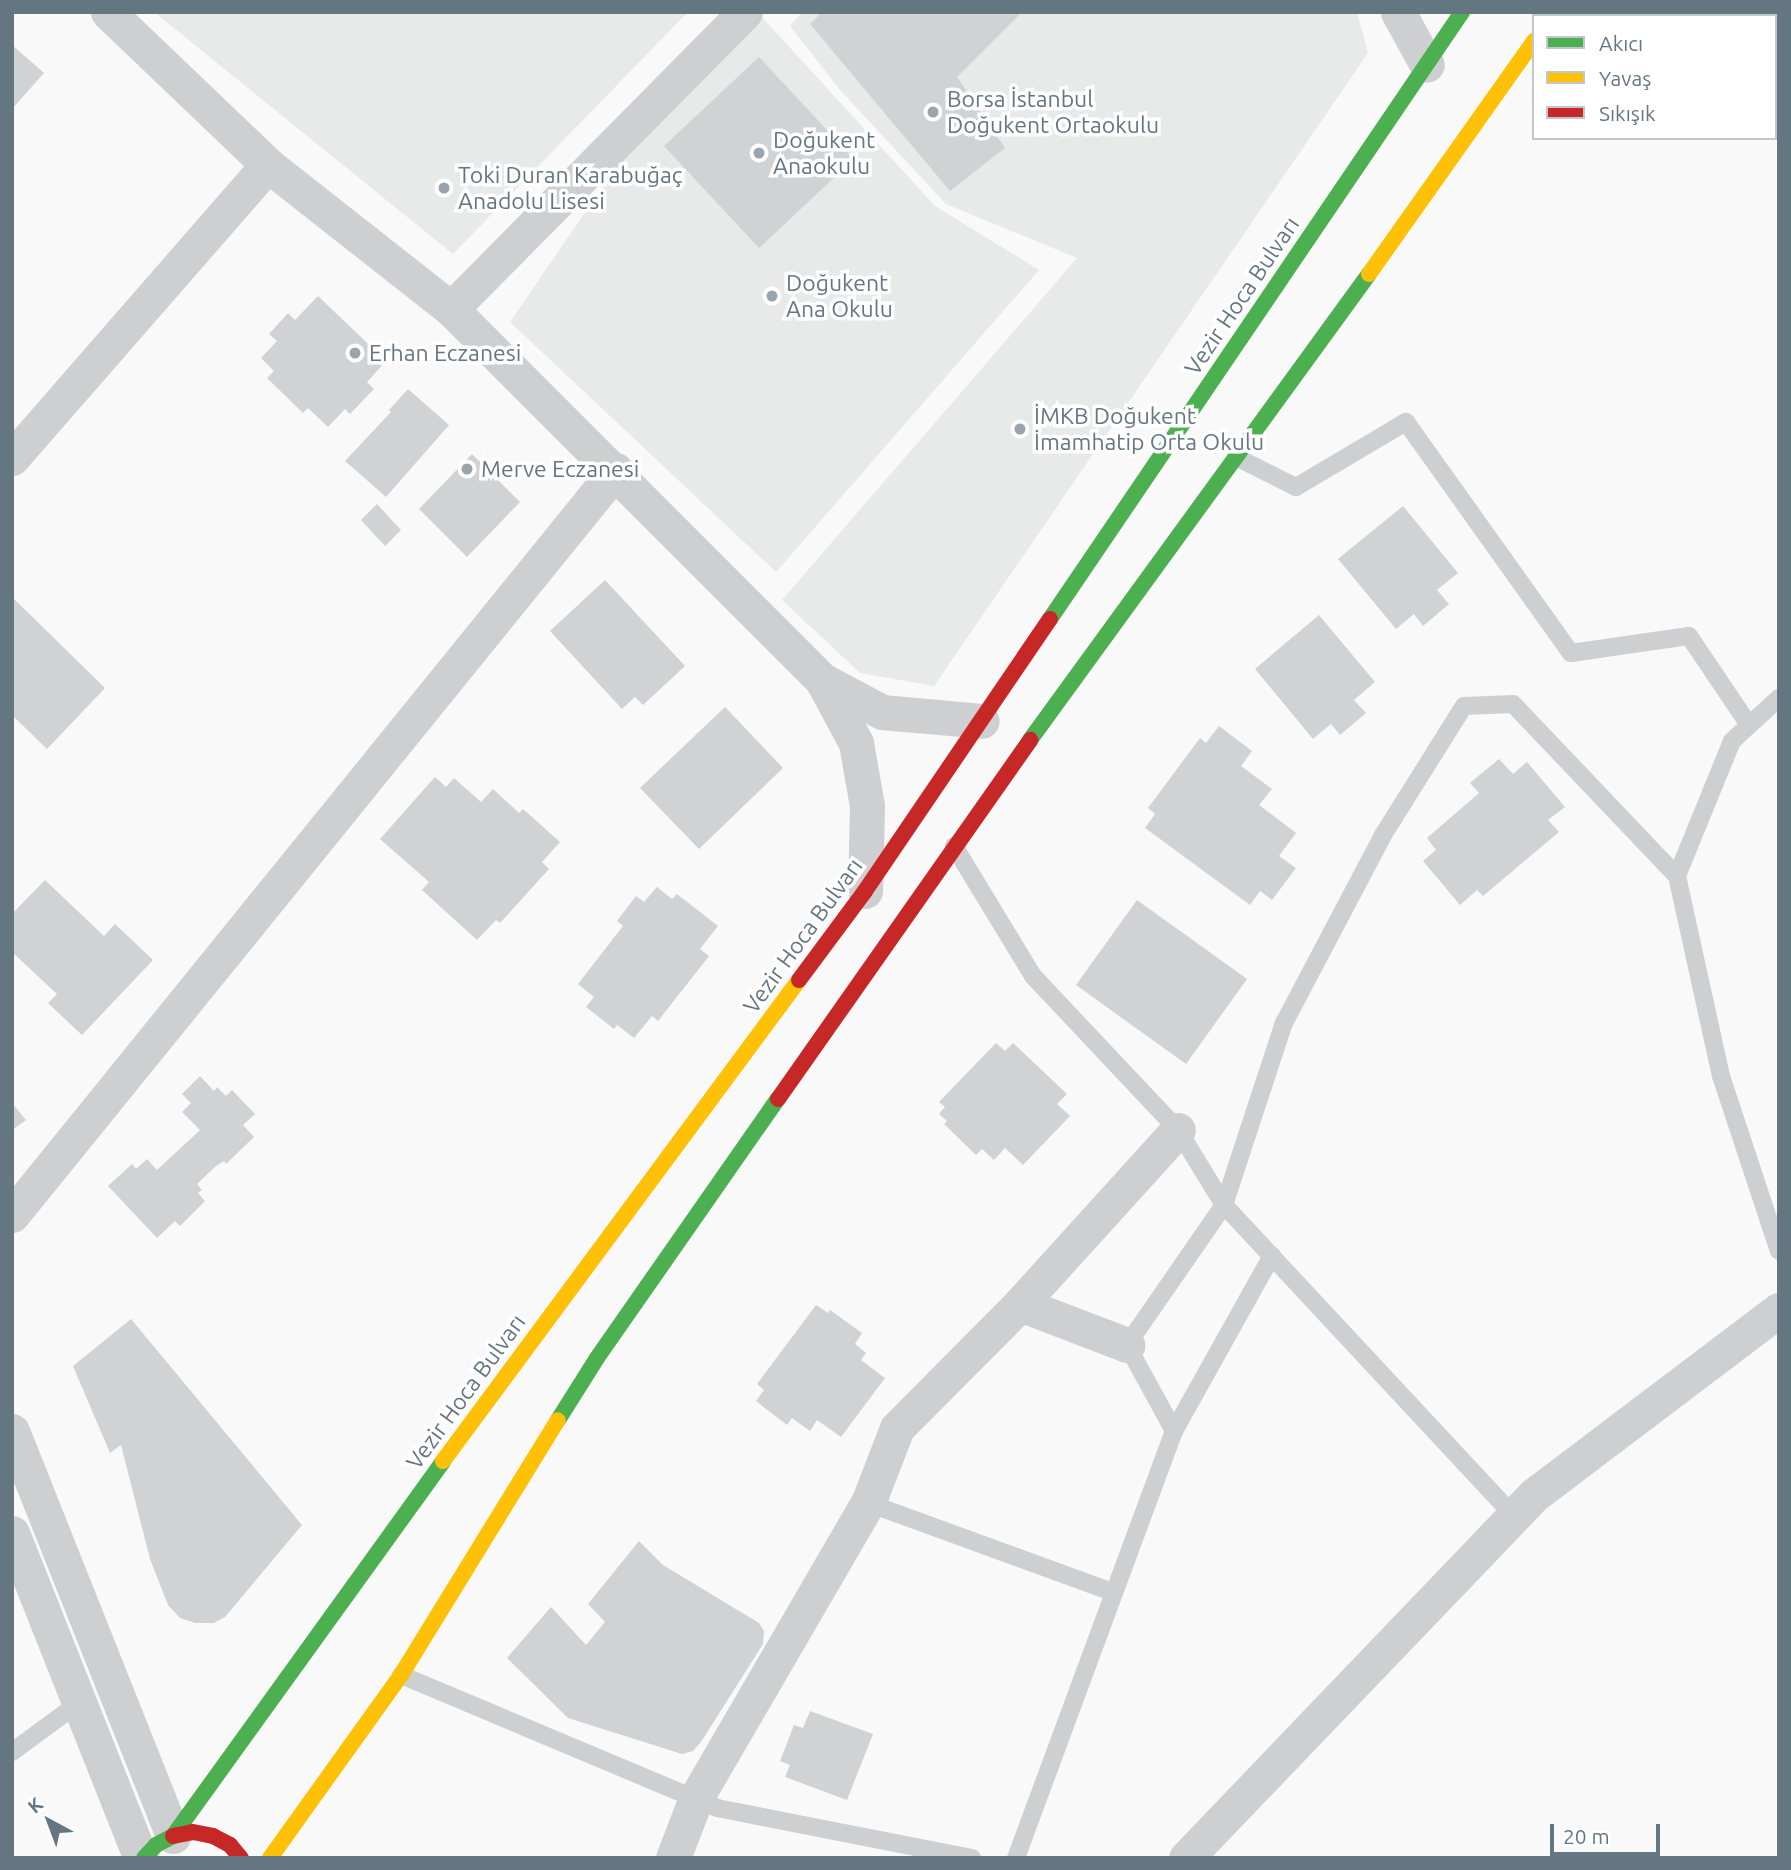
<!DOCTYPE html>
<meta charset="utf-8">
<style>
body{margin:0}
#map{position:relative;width:1791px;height:1870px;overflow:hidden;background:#f9f9f9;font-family:Ubuntu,sans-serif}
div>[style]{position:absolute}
.built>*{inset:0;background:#e8e9e9}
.building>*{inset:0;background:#d0d2d3}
.lane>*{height:18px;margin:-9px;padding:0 9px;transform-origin:9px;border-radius:9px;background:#cecfd0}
.street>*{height:35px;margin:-17.5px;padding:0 17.5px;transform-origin:17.5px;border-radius:17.5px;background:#cecfd0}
.fast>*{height:16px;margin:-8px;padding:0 8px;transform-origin:8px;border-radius:8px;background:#4caf50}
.slow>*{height:16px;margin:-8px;padding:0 8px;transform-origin:8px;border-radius:8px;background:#ffc107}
.jam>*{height:16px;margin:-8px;padding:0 8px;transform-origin:8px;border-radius:8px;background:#c62828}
.dots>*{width:19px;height:19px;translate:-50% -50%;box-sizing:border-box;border:4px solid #fff;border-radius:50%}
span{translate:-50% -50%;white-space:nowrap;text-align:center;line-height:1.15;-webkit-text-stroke:7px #fff;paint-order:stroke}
.poi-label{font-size:23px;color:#657683}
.left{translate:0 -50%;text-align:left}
.street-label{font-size:23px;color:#657683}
.frame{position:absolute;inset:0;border:14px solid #657683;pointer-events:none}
.legend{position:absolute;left:1532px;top:14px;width:245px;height:126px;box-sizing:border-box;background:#fff;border:2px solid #c1c8cd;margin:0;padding:9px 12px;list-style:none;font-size:21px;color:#657683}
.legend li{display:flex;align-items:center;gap:14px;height:35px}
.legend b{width:35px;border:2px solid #c1c8cd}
.north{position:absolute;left:14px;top:1786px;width:70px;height:70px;-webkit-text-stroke:5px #fff;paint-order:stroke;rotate:319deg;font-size:19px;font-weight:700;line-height:28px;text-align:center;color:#657683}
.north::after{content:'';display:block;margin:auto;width:24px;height:32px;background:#657683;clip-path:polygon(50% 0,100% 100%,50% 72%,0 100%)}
.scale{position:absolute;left:1550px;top:1824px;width:110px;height:32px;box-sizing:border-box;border:4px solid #657683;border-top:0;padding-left:9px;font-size:21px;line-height:24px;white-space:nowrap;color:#657683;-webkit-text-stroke:5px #fff;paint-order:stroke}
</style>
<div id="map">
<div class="built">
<div style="clip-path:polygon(154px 12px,688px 12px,453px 254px)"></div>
<div style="clip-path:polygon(802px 12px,1357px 12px,1368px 53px,934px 686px,860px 673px,782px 600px,1077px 258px,946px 204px,840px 90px,790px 26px)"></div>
<div style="clip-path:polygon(760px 15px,935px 206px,1039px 270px,776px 572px,510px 322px,675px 81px)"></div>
</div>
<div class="building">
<div style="clip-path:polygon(822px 12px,1022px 12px,957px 77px,1005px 148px,950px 191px,810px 24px)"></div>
<div style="clip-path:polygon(12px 45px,44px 73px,12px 109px)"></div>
<div style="clip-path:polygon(759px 57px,854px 159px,759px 248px,664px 146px)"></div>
<div style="clip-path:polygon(318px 296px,386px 361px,367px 382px,374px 389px,350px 414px,345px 409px,328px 427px,308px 408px,303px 413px,267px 378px,274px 371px,261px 358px,277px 341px,269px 334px,288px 313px,295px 320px)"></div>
<div style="clip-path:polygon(408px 389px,449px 425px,386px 497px,345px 461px,391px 412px,389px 410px)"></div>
<div style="clip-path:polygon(472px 454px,520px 502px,467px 557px,419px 509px)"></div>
<div style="clip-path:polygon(377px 504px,401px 530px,385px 546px,361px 520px)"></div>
<div style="clip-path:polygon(1403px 506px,1458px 573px,1437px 590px,1449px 604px,1423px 626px,1414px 614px,1396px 629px,1338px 559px)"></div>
<div style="clip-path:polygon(605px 580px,685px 666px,643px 705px,635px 697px,622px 709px,550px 631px)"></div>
<div style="clip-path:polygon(12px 597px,105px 688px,47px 749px,12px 715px)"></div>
<div style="clip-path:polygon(1319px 615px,1375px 682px,1354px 700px,1366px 713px,1340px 735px,1331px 724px,1313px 739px,1255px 669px)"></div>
<div style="clip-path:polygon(725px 707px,783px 768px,699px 849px,640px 788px)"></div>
<div style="clip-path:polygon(1219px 726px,1252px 751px,1241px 766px,1272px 789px,1259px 805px,1296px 833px,1279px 856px,1296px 868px,1272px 900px,1260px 891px,1250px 905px,1145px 828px,1155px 814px,1148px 808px,1200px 738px,1206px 743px)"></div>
<div style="clip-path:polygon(1499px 759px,1513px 774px,1527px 762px,1565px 807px,1548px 820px,1559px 832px,1483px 896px,1477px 890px,1460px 905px,1423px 861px,1436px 850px,1427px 838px,1479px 793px,1470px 783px)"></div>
<div style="clip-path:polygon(435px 777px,446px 787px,454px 778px,481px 802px,493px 789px,519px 813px,523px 809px,560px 842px,542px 862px,549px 869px,500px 923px,496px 920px,477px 940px,422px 890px,429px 882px,380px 839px)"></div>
<div style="clip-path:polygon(45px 880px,104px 936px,115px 924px,153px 960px,82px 1035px,48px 1003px,57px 994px,12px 952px,12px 914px)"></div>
<div style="clip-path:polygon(657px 887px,672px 899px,677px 894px,718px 926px,700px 949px,709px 956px,658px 1021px,652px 1016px,634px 1038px,617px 1025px,614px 1029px,586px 1007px,594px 997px,578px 984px,623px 926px,617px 921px,636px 896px,644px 902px)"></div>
<div style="clip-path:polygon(1137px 900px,1247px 979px,1186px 1064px,1076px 985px)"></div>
<div style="clip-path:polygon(996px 1043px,1005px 1051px,1013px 1043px,1067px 1094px,1057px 1104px,1070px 1116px,1023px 1165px,1005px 1148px,994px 1160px,982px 1149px,976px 1155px,944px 1124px,947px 1121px,939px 1114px,945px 1107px,939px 1102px)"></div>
<div style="clip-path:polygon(200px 1076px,214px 1091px,217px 1087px,226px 1096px,232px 1090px,255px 1114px,243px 1125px,254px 1137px,226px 1164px,224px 1161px,216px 1166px,197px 1184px,202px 1190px,198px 1193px,205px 1201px,180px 1226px,175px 1221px,157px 1238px,108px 1186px,132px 1164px,136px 1169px,147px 1159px,157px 1170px,200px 1130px,182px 1112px,191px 1103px,182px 1094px)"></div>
<div style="clip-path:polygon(12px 1103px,26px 1120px,12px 1130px)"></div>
<div style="clip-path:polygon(816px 1305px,828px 1313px,830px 1310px,862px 1333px,855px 1344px,866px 1353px,861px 1360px,885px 1378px,841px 1437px,817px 1420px,810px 1431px,792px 1418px,787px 1425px,756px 1401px,764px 1390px,757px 1384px)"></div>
<div style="clip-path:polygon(131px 1319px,302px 1525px,225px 1617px,214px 1623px,195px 1623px,180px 1618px,168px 1605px,150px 1559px,121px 1445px,110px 1453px,73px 1366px)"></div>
<div style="clip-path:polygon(639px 1541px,663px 1565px,759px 1623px,764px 1631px,763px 1644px,701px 1742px,693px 1751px,682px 1754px,568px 1718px,507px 1658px,551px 1607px,586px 1645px,605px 1622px,588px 1604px)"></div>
<div style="clip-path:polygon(810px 1711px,873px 1734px,847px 1800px,785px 1777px,790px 1765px,780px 1761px,794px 1725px,803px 1728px)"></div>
</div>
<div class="lane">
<div style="left:1236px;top:457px;width:67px;rotate:26.6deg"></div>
<div style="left:1296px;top:487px;width:128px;rotate:-30.6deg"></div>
<div style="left:1406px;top:422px;width:284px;rotate:54.5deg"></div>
<div style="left:1571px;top:653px;width:119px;rotate:-8.2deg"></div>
<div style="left:1689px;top:636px;width:107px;rotate:56deg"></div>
<div style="left:1779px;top:698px;width:64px;rotate:137.5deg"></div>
<div style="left:1732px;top:741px;width:146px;rotate:112.2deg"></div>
<div style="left:1677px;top:876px;width:205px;rotate:77.6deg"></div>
<div style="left:1721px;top:1076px;width:184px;rotate:71.7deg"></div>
<div style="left:954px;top:846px;width:152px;rotate:58.7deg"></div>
<div style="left:1033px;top:976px;width:212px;rotate:46.7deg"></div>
<div style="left:1178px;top:1130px;width:88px;rotate:58.5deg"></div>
<div style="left:1224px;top:1205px;width:425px;rotate:47deg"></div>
<div style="left:1174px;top:1431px;width:201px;rotate:-60.8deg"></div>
<div style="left:868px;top:1503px;width:260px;rotate:20deg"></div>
<div style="left:401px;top:1675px;width:343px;rotate:22.8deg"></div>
<div style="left:717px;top:1808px;width:260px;rotate:11.1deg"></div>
<div style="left:12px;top:1752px;width:84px;rotate:-36.3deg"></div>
<div style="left:1016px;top:1858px;width:455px;rotate:-69.7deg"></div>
<div style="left:1174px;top:1431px;width:98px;rotate:-118.7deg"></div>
<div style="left:1127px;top:1345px;width:170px;rotate:-55.3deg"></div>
<div style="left:1224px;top:1205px;width:192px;rotate:-71.8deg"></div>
<div style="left:1284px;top:1023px;width:212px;rotate:-62.2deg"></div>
<div style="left:1383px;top:835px;width:152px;rotate:-57.9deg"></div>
<div style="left:1464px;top:706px;width:49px;rotate:-2.3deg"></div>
<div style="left:1513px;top:704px;width:238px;rotate:46.4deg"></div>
</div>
<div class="street">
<div style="left:108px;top:12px;width:221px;rotate:43.7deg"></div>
<div style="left:268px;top:165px;width:233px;rotate:38.2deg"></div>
<div style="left:451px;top:309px;width:525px;rotate:45deg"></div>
<div style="left:822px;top:680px;width:72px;rotate:61.6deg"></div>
<div style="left:856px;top:743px;width:64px;rotate:80.1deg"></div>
<div style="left:867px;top:806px;width:85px;rotate:91.3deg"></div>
<div style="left:1398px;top:12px;width:60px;rotate:61.3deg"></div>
<div style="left:451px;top:309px;width:418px;rotate:-45.3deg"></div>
<div style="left:12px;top:458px;width:389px;rotate:-48.9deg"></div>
<div style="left:822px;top:680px;width:68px;rotate:28.1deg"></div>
<div style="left:882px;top:712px;width:100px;rotate:5.1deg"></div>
<div style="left:12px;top:1215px;width:959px;rotate:-50.97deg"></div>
<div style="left:1020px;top:1304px;width:115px;rotate:21deg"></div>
<div style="left:12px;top:1431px;width:436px;rotate:68.3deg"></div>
<div style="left:12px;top:1533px;width:350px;rotate:68.4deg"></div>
<div style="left:673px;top:1858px;width:64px;rotate:-69deg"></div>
<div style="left:696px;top:1798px;width:341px;rotate:-59.8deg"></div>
<div style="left:868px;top:1503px;width:80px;rotate:-68.9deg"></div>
<div style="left:897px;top:1428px;width:175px;rotate:-45.2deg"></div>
<div style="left:1020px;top:1304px;width:235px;rotate:-47.8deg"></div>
<div style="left:1186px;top:1858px;width:503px;rotate:-46.21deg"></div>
<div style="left:1534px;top:1495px;width:307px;rotate:-37.1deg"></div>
</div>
<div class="fast">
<div style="left:1050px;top:619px;width:734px;rotate:-55.83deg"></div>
<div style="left:1030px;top:740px;width:576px;rotate:-53.97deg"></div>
<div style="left:558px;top:1420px;width:73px;rotate:-57.8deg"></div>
<div style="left:597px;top:1358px;width:316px;rotate:-55.1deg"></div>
<div style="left:144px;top:1858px;width:18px;rotate:-47deg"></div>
<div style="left:156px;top:1845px;width:19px;rotate:-28deg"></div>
<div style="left:173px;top:1836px;width:462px;rotate:-54.2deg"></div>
</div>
<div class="slow">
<div style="left:1551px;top:16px;width:4px;rotate:-63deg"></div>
<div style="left:1369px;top:274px;width:286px;rotate:-54.7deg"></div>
<div style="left:443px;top:1461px;width:598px;rotate:-53.49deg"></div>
<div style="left:270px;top:1858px;width:225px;rotate:-54.4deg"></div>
<div style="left:401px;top:1675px;width:299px;rotate:-58.4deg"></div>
</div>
<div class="jam">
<div style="left:799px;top:980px;width:111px;rotate:-53.4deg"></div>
<div style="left:865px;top:891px;width:329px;rotate:-55.8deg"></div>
<div style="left:778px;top:1099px;width:439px;rotate:-54.9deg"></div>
<div style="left:173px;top:1836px;width:20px;rotate:-11deg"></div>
<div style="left:193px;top:1832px;width:20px;rotate:11deg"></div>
<div style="left:213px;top:1836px;width:19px;rotate:28deg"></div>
<div style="left:230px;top:1845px;width:17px;rotate:50deg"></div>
</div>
<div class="dots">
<div style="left:933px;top:112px;background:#99a4ac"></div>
<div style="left:759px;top:153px;background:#99a4ac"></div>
<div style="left:444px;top:188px;background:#99a4ac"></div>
<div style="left:772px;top:296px;background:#99a4ac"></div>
<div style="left:355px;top:353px;background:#99a4ac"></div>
<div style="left:1020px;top:429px;background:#99a4ac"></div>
<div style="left:467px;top:469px;background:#99a4ac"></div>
</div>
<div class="poi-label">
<span class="left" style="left:947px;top:112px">Borsa İstanbul<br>Doğukent Ortaokulu</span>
<span class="left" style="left:773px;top:153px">Doğukent<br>Anaokulu</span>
<span class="left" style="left:458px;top:188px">Toki Duran Karabuğaç<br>Anadolu Lisesi</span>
<span class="left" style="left:786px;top:296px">Doğukent<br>Ana Okulu</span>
<span class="left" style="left:369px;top:353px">Erhan Eczanesi</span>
<span class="left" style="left:1034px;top:429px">İMKB Doğukent<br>İmamhatip Orta Okulu</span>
<span class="left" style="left:481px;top:469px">Merve Eczanesi</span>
</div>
<div class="street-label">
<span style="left:1242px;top:296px;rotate:-56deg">Vezir Hoca Bulvarı</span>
<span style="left:803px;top:936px;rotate:-54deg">Vezir Hoca Bulvarı</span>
<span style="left:466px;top:1392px;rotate:-54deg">Vezir Hoca Bulvarı</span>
</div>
<div class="frame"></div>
<ul class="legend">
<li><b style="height:9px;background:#4caf50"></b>Akıcı</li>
<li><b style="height:9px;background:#ffc107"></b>Yavaş</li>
<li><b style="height:9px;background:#c62828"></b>Sıkışık</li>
</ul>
<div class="north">K</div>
<div class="scale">20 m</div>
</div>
